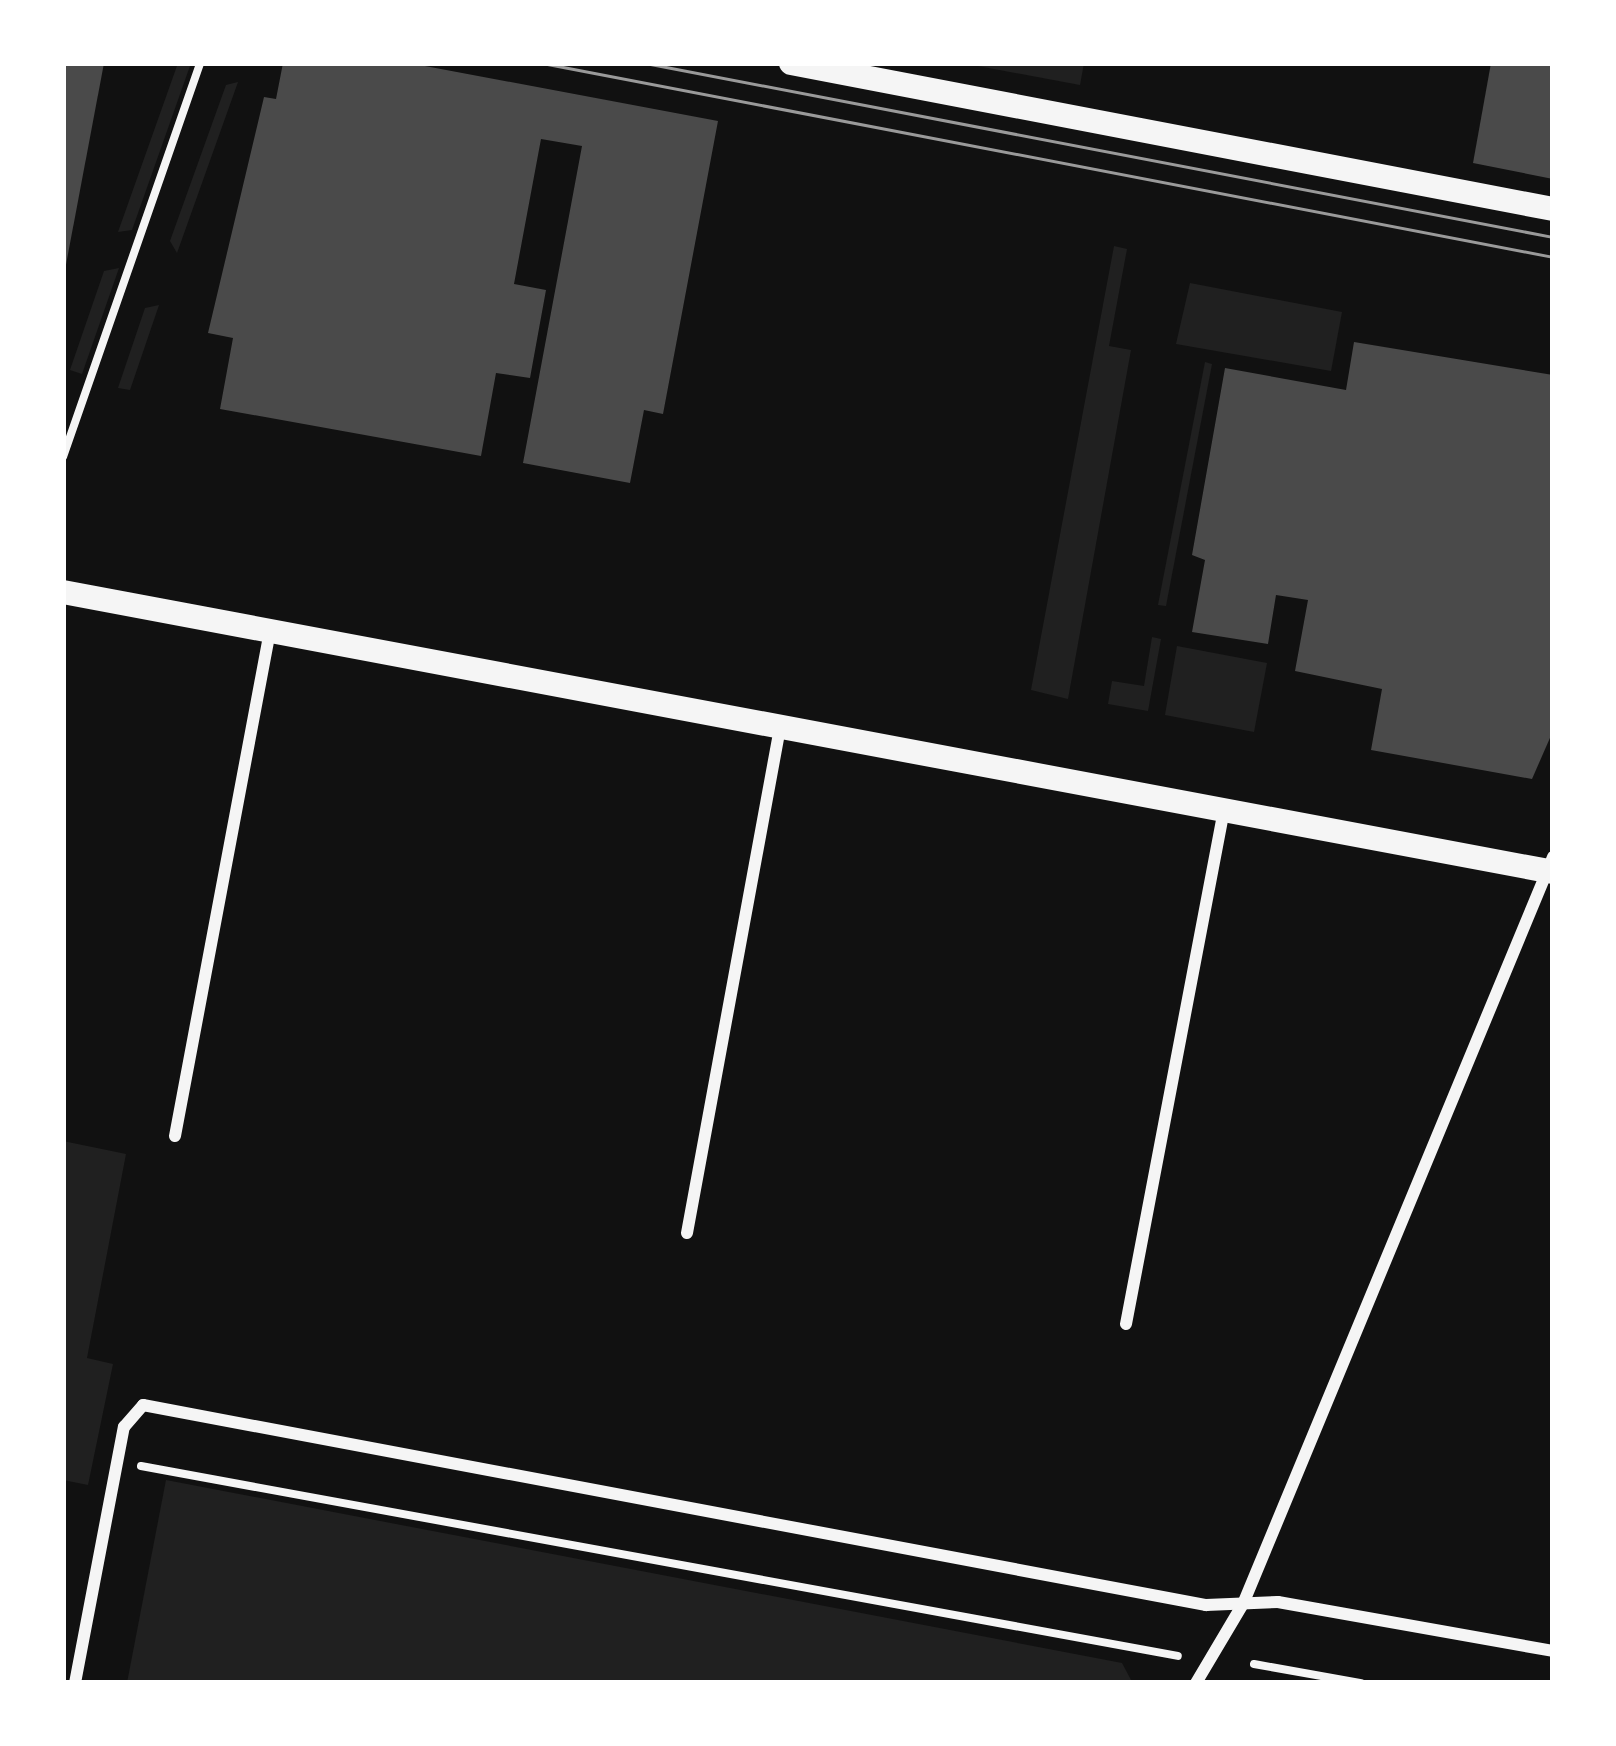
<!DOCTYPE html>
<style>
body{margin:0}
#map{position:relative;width:1616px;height:1746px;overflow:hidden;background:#111;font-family:"Noto Serif",serif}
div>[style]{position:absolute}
.green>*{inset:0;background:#202020}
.building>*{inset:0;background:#4a4a4a}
.path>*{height:8px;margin:-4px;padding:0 4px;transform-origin:4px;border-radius:4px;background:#f5f5f5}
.minor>*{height:12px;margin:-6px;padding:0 6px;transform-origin:6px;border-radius:6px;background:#f5f5f5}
.secondary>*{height:24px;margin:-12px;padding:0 12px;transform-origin:12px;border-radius:12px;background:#f5f5f5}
.tram>*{height:3px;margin:-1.5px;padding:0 1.5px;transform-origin:1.5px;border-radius:1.5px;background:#9a9a9a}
span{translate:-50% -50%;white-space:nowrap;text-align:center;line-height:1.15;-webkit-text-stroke:12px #fff;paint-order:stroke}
.frame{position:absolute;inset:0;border:66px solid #fff;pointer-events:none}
</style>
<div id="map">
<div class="green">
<div style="clip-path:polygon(178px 63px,191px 63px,132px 230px,118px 232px)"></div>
<div style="clip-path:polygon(962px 63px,1084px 63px,1080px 85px)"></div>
<div style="clip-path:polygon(238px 82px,177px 253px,170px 241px,226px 85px)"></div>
<div style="clip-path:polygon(1114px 246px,1127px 249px,1109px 346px,1131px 350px,1068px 699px,1031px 690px)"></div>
<div style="clip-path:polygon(119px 268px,82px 374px,70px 370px,104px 271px)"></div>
<div style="clip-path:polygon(1190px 283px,1342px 312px,1331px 371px,1176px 344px)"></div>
<div style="clip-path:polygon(159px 305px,130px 390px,118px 388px,145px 308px)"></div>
<div style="clip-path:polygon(1205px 362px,1212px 364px,1166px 606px,1158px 605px)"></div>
<div style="clip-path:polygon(1152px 637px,1161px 639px,1148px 711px,1108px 704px,1112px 681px,1144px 686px)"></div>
<div style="clip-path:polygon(1177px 646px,1267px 663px,1254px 732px,1165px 715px)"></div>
<div style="clip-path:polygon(63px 1141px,126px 1154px,87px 1358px,113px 1364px,88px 1485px,63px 1480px)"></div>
<div style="clip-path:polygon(166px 1480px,1122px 1663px,1131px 1680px,127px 1683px)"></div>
</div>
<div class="building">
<div style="clip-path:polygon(63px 63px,104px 63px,65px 270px,63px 270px)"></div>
<div style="clip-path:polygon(283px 63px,409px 63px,718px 121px,663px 414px,644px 410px,630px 483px,523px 463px,582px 146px,541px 139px,514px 284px,546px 290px,530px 378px,496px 373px,481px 456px,220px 409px,233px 338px,208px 333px,264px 97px,276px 99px)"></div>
<div style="clip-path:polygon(1491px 63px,1553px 63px,1553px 179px,1473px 163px)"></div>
<div style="clip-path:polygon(1354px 342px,1553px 375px,1553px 731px,1532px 779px,1371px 750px,1382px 689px,1295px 671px,1308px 600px,1276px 595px,1268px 644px,1192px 632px,1205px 560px,1192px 555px,1225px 368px,1346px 390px)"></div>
</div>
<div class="path">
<div style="left:63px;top:457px;width:417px;rotate:-70.8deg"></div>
<div style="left:141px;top:1466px;width:1054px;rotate:10.38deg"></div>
<div style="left:1254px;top:1664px;width:109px;rotate:10.1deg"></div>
</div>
<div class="minor">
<div style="left:175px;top:1136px;width:514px;rotate:-79.35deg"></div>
<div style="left:687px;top:1233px;width:513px;rotate:-79.57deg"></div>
<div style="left:1126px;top:1324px;width:523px;rotate:-79.21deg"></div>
<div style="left:75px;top:1683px;width:261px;rotate:-79.2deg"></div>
<div style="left:124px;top:1427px;width:29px;rotate:-49deg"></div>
<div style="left:143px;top:1405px;width:1082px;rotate:10.66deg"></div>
<div style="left:1206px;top:1605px;width:72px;rotate:-2.4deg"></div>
<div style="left:1278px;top:1602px;width:279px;rotate:10.1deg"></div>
<div style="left:1196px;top:1683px;width:92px;rotate:-59.3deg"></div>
<div style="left:1243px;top:1604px;width:809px;rotate:-67.46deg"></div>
</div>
<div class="secondary">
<div style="left:791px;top:63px;width:776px;rotate:10.85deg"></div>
<div style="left:63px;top:592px;width:1516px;rotate:10.64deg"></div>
</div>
<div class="tram">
<div style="left:542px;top:63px;width:1029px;rotate:10.86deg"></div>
<div style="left:645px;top:63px;width:925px;rotate:10.85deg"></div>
</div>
<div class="frame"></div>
</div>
